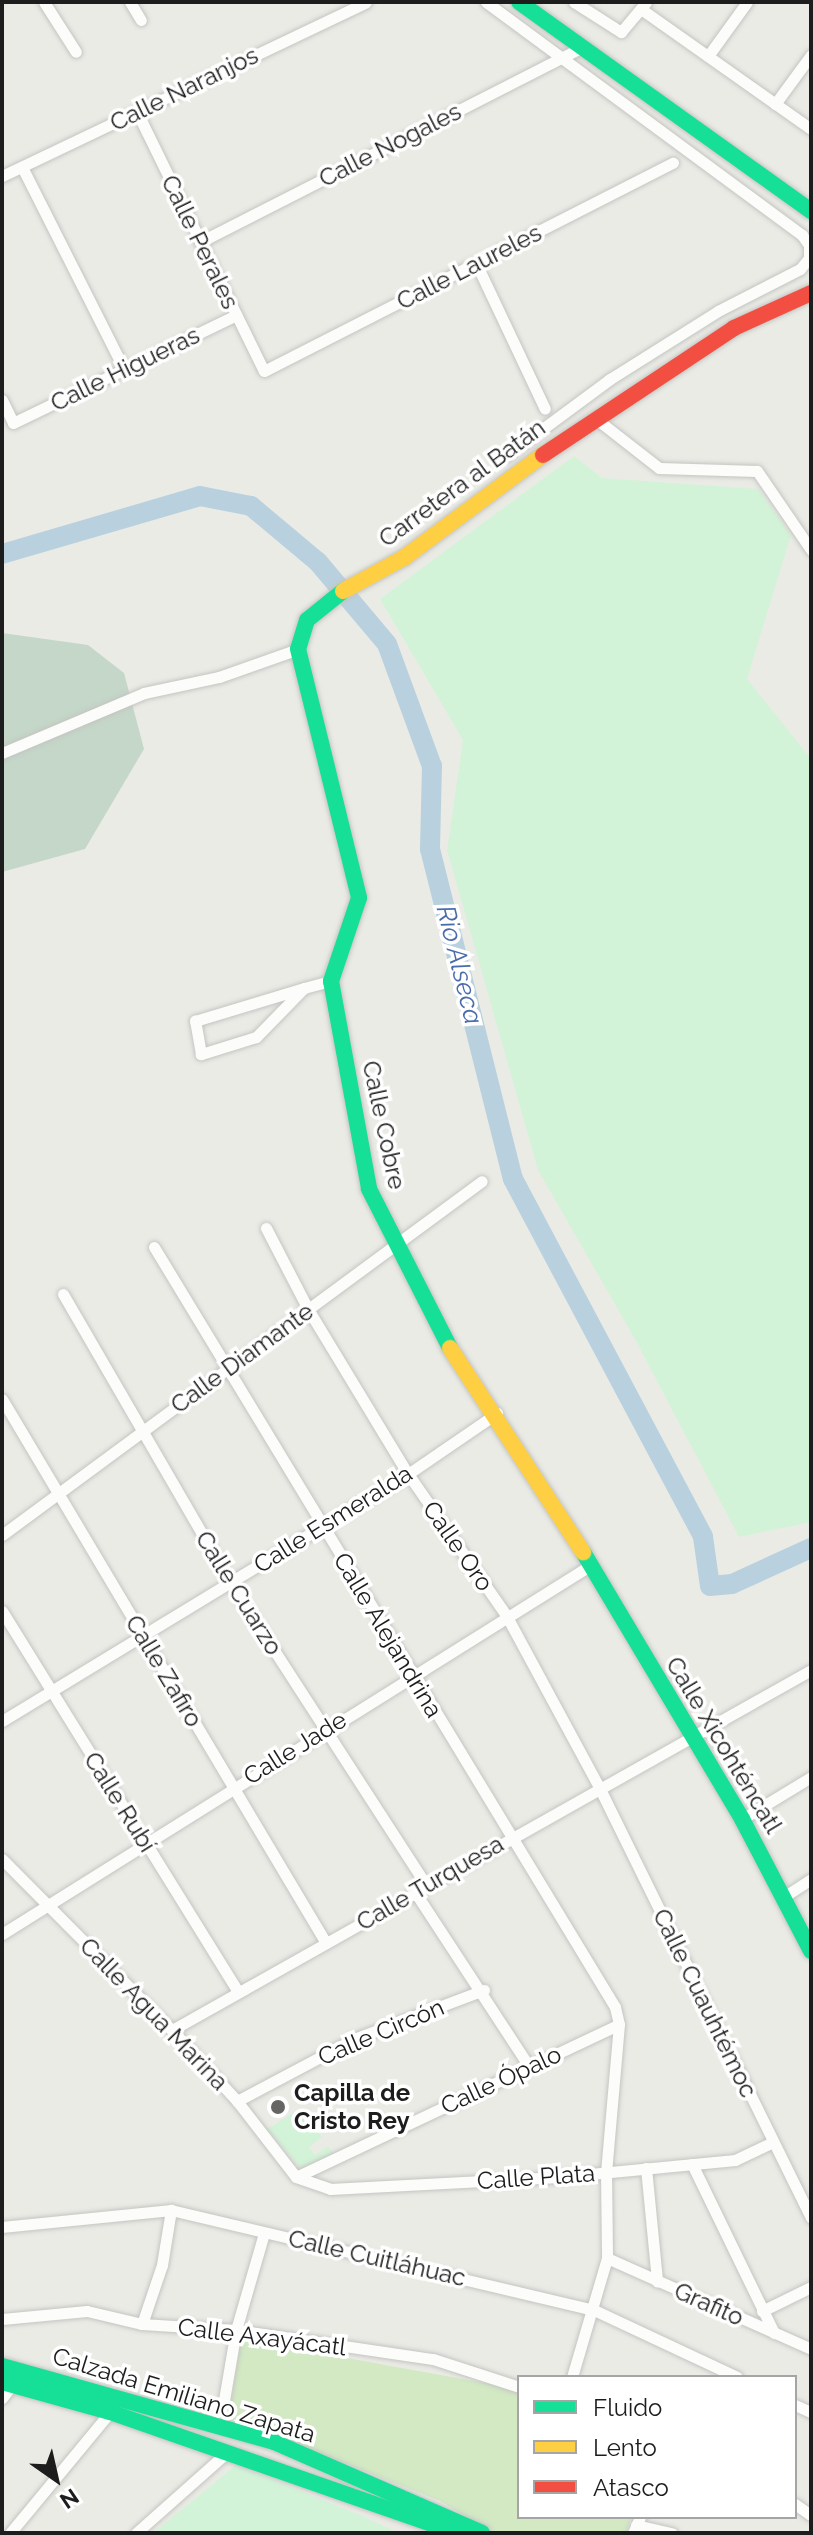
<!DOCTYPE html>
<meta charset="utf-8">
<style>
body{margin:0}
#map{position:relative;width:813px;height:2535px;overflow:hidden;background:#ebebe6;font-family:Raleway,sans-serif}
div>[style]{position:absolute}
.grass>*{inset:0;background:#d2e9c4}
.cemetery>*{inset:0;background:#c4d7c8}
.park>*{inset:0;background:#d3f3d8}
.river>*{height:20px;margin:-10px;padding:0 10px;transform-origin:10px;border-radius:10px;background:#b9d1df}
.roads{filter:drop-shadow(0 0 2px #c4c4c2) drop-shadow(0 0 2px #c4c4c2)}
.street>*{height:11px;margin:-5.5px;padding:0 5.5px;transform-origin:5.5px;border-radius:5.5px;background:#fcfcfb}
.fast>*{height:16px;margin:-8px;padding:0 8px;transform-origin:8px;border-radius:8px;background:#16e098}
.slow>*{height:16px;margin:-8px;padding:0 8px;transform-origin:8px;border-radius:8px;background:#ffcf43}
.jam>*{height:16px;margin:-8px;padding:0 8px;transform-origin:8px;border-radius:8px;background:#f24e42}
.dots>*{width:22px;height:22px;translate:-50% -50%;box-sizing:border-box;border:4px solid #fff;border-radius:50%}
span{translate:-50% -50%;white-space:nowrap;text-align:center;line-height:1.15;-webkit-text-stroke:7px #fff;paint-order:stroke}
.street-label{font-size:24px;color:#1d1d1d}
.poi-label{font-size:24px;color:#1d1d1d;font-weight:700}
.left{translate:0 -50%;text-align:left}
.water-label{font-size:26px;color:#4a6cab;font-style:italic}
.frame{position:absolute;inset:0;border:4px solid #1d1d1d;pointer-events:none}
.legend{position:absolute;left:517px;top:2375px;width:280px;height:144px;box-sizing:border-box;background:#fff;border:2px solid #a5a5a5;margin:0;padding:10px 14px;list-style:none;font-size:24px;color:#1d1d1d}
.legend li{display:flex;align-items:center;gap:16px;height:40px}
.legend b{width:40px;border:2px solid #a5a5a5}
.north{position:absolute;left:16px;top:2439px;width:80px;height:80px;-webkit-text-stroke:6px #fff;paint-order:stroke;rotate:146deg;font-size:22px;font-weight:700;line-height:32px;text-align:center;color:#1d1d1d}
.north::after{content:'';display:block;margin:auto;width:28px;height:36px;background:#1d1d1d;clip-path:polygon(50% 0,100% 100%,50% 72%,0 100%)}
</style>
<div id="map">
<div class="grass">
<div style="clip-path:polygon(241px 2339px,519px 2389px,519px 2517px,631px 2517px,626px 2533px,495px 2533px,440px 2501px,229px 2417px)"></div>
</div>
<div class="cemetery">
<div style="clip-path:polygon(2px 633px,88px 645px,124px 673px,144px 749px,85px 849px,2px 872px)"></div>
</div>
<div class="park">
<div style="clip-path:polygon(574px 456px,602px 478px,758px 489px,791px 535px,747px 679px,811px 759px,811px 1522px,739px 1537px,636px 1341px,538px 1170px,447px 850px,463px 740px,380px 599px)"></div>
<div style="clip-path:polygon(301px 2108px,322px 2137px,309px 2147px,315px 2155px,328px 2146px,335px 2155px,302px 2170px,267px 2129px)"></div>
<div style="clip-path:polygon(236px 2465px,360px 2515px,399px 2533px,153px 2533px)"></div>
</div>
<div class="river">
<div style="left:2px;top:554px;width:206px;rotate:-16.3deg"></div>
<div style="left:200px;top:496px;width:52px;rotate:11.1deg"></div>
<div style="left:251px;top:506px;width:87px;rotate:39.9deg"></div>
<div style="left:318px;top:562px;width:107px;rotate:49.9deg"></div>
<div style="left:387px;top:644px;width:130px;rotate:69.8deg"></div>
<div style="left:432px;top:766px;width:83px;rotate:91.4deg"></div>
<div style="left:430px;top:849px;width:340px;rotate:75.9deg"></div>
<div style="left:513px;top:1179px;width:405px;rotate:62deg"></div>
<div style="left:703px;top:1537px;width:49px;rotate:81.9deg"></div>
<div style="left:710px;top:1586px;width:22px;rotate:-5deg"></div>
<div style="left:732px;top:1584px;width:87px;rotate:-24.5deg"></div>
</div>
<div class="roads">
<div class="street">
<div style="left:44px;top:2px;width:59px;rotate:57.4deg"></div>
<div style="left:130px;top:2px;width:21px;rotate:59deg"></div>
<div style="left:486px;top:2px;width:393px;rotate:36.4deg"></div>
<div style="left:802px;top:235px;width:12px;rotate:55deg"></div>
<div style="left:809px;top:245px;width:13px;rotate:90deg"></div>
<div style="left:809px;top:258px;width:14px;rotate:129deg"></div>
<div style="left:800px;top:269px;width:92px;rotate:152.9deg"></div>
<div style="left:718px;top:311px;width:128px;rotate:147.8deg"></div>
<div style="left:610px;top:379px;width:129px;rotate:143.5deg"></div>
<div style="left:574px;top:2px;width:56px;rotate:32.6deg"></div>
<div style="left:621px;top:32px;width:39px;rotate:-50deg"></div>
<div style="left:641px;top:9px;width:208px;rotate:35.2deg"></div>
<div style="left:708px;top:56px;width:67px;rotate:-54.2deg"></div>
<div style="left:775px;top:104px;width:61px;rotate:-53.7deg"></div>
<div style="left:137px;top:112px;width:288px;rotate:63.9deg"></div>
<div style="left:264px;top:371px;width:459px;rotate:-27deg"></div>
<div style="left:22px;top:167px;width:226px;rotate:63.2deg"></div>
<div style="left:2px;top:176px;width:403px;rotate:-25.5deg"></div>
<div style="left:200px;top:242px;width:428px;rotate:-27deg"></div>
<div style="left:476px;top:263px;width:161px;rotate:64.7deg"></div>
<div style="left:2px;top:400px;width:25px;rotate:64deg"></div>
<div style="left:13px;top:423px;width:248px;rotate:-25.8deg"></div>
<div style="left:595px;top:418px;width:81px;rotate:38deg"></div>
<div style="left:659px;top:468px;width:98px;rotate:1.8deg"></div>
<div style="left:757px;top:471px;width:96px;rotate:55.6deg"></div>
<div style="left:2px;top:753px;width:154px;rotate:-22.9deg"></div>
<div style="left:144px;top:693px;width:77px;rotate:-12deg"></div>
<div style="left:219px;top:677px;width:84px;rotate:-19.5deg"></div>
<div style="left:304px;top:988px;width:69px;rotate:134.4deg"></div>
<div style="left:256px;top:1037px;width:58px;rotate:162.8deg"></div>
<div style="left:201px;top:1054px;width:34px;rotate:-100deg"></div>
<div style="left:195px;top:1021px;width:114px;rotate:-16.8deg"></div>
<div style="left:304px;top:988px;width:28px;rotate:-15deg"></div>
<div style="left:266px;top:1228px;width:91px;rotate:62.6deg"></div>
<div style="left:308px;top:1309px;width:193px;rotate:58.8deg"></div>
<div style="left:408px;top:1474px;width:172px;rotate:55.2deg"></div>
<div style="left:506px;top:1615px;width:196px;rotate:61.6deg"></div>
<div style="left:599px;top:1787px;width:480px;rotate:63.8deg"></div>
<div style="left:154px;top:1247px;width:889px;rotate:58.76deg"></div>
<div style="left:615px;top:2007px;width:17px;rotate:77deg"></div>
<div style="left:619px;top:2024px;width:149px;rotate:95deg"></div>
<div style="left:606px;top:2172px;width:86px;rotate:89.3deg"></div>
<div style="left:607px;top:2258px;width:124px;rotate:106.4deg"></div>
<div style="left:63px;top:1294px;width:333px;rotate:59.9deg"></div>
<div style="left:230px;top:1582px;width:361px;rotate:57.1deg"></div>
<div style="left:2px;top:1399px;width:633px;rotate:59.22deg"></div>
<div style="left:2px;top:1535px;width:596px;rotate:-36.41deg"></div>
<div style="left:2px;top:1611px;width:448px;rotate:58.2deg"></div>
<div style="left:2px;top:1721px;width:475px;rotate:-31.3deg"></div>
<div style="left:408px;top:1474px;width:108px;rotate:-34.4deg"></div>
<div style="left:742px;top:1819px;width:81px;rotate:-31.3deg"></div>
<div style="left:2px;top:1859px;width:241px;rotate:45.2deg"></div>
<div style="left:172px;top:2030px;width:96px;rotate:47.5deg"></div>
<div style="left:237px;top:2101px;width:96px;rotate:52.2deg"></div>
<div style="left:415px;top:1892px;width:208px;rotate:56.8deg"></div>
<div style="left:785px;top:1896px;width:31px;rotate:-33deg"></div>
<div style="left:2px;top:1934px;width:695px;rotate:-32.07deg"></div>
<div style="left:172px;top:2030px;width:733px;rotate:-29.4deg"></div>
<div style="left:237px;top:2101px;width:132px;rotate:-27.9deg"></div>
<div style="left:354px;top:2039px;width:139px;rotate:-20.7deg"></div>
<div style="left:692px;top:2164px;width:188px;rotate:64.1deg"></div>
<div style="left:646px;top:2168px;width:114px;rotate:84.4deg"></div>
<div style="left:296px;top:2177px;width:36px;rotate:19deg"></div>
<div style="left:330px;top:2189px;width:229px;rotate:-3deg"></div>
<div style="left:559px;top:2177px;width:177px;rotate:-5.5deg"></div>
<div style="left:735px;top:2160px;width:42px;rotate:-25.3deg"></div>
<div style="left:296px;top:2177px;width:357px;rotate:-25.3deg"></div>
<div style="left:2px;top:2227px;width:170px;rotate:-5.7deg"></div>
<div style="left:171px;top:2210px;width:435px;rotate:13.3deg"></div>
<div style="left:594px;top:2310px;width:158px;rotate:25.1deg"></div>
<div style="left:607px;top:2258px;width:223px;rotate:24deg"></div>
<div style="left:762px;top:2311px;width:55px;rotate:-26.1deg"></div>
<div style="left:2px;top:2319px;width:85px;rotate:-5.4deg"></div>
<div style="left:87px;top:2311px;width:57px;rotate:13.3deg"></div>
<div style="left:142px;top:2324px;width:94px;rotate:3.7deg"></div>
<div style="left:236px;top:2330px;width:199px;rotate:8.4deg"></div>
<div style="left:433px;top:2359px;width:90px;rotate:18deg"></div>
<div style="left:142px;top:2324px;width:62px;rotate:-71.3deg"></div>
<div style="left:162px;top:2265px;width:56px;rotate:-80.7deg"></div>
<div style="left:2px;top:2398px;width:16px;rotate:-52deg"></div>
<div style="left:224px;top:2400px;width:71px;rotate:-80.3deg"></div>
<div style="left:236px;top:2330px;width:101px;rotate:-73.9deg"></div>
<div style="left:795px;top:2405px;width:17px;rotate:24deg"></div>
<div style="left:795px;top:2504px;width:19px;rotate:35deg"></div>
<div style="left:636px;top:2525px;width:37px;rotate:13deg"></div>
<div style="left:10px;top:2533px;width:157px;rotate:-50.4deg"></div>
<div style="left:136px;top:2533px;width:120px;rotate:-41.6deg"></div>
<div style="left:633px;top:2533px;width:17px;rotate:-66deg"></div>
</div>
<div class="fast">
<div style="left:519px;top:2px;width:359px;rotate:35.6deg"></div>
<div style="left:343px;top:591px;width:46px;rotate:141.1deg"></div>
<div style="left:307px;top:620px;width:30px;rotate:107deg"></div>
<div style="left:298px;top:649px;width:256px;rotate:76.2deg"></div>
<div style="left:359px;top:898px;width:88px;rotate:108.6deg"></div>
<div style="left:331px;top:981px;width:211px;rotate:79.6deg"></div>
<div style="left:369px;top:1189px;width:178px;rotate:63deg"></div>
<div style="left:583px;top:1552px;width:311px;rotate:59.2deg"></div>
<div style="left:742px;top:1819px;width:149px;rotate:62.4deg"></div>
<div style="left:2px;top:2366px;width:282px;rotate:15.6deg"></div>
<div style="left:274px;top:2442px;width:227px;rotate:23.6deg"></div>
<div style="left:2px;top:2382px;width:112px;rotate:15.5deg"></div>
<div style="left:110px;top:2412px;width:368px;rotate:19.2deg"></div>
</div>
<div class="slow">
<div style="left:343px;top:591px;width:71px;rotate:-28.7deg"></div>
<div style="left:405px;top:557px;width:172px;rotate:-36.5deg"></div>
<div style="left:450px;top:1348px;width:244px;rotate:56.9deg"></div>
</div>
<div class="jam">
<div style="left:543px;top:455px;width:229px;rotate:-33.6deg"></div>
<div style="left:734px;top:328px;width:85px;rotate:-24.4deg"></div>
</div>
</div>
<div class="dots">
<div style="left:278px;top:2107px;background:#656563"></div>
</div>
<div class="street-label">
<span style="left:184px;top:89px;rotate:-26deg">Calle Naranjos</span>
<span style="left:390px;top:145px;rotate:-27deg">Calle Nogales</span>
<span style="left:200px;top:242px;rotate:64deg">Calle Perales</span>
<span style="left:469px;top:267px;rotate:-27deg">Calle Laureles</span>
<span style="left:125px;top:369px;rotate:-26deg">Calle Higueras</span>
<span style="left:462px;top:483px;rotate:-36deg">Carretera al Batán</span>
<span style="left:384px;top:1125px;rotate:78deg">Calle Cobre</span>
<span style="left:242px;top:1358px;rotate:-36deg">Calle Diamante</span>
<span style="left:333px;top:1519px;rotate:-32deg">Calle Esmeralda</span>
<span style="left:458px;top:1546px;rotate:55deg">Calle Oro</span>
<span style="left:239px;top:1593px;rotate:58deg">Calle Cuarzo</span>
<span style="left:388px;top:1635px;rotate:59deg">Calle Alejandrina</span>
<span style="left:164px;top:1671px;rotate:59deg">Calle Zafiro</span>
<span style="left:724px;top:1745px;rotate:59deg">Calle Xicohténcatl</span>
<span style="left:295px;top:1748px;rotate:-32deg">Calle Jade</span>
<span style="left:120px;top:1802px;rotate:58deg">Calle Rubí</span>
<span style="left:430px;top:1883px;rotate:-30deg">Calle Turquesa</span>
<span style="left:705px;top:2003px;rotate:64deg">Calle Cuauhtémoc</span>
<span style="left:154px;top:2014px;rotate:46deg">Calle Agua Marina</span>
<span style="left:381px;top:2032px;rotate:-23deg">Calle Circón</span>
<span style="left:501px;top:2080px;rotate:-25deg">Calle Ópalo</span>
<span style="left:536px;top:2177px;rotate:-4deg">Calle Plata</span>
<span style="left:377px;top:2258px;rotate:13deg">Calle Cuitláhuac</span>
<span style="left:709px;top:2304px;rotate:24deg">Grafito</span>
<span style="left:262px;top:2337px;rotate:7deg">Calle Axayácatl</span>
<span style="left:184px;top:2395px;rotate:17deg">Calzada Emiliano Zapata</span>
</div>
<div class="poi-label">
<span class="left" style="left:294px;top:2107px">Capilla de<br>Cristo Rey</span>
</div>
<div class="water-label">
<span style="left:459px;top:965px;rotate:76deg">Rio Alseca</span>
</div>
<div class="frame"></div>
<ul class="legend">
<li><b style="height:10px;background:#16e098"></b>Fluido</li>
<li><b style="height:10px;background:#ffcf43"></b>Lento</li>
<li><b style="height:10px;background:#f24e42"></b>Atasco</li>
</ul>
<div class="north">N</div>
</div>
